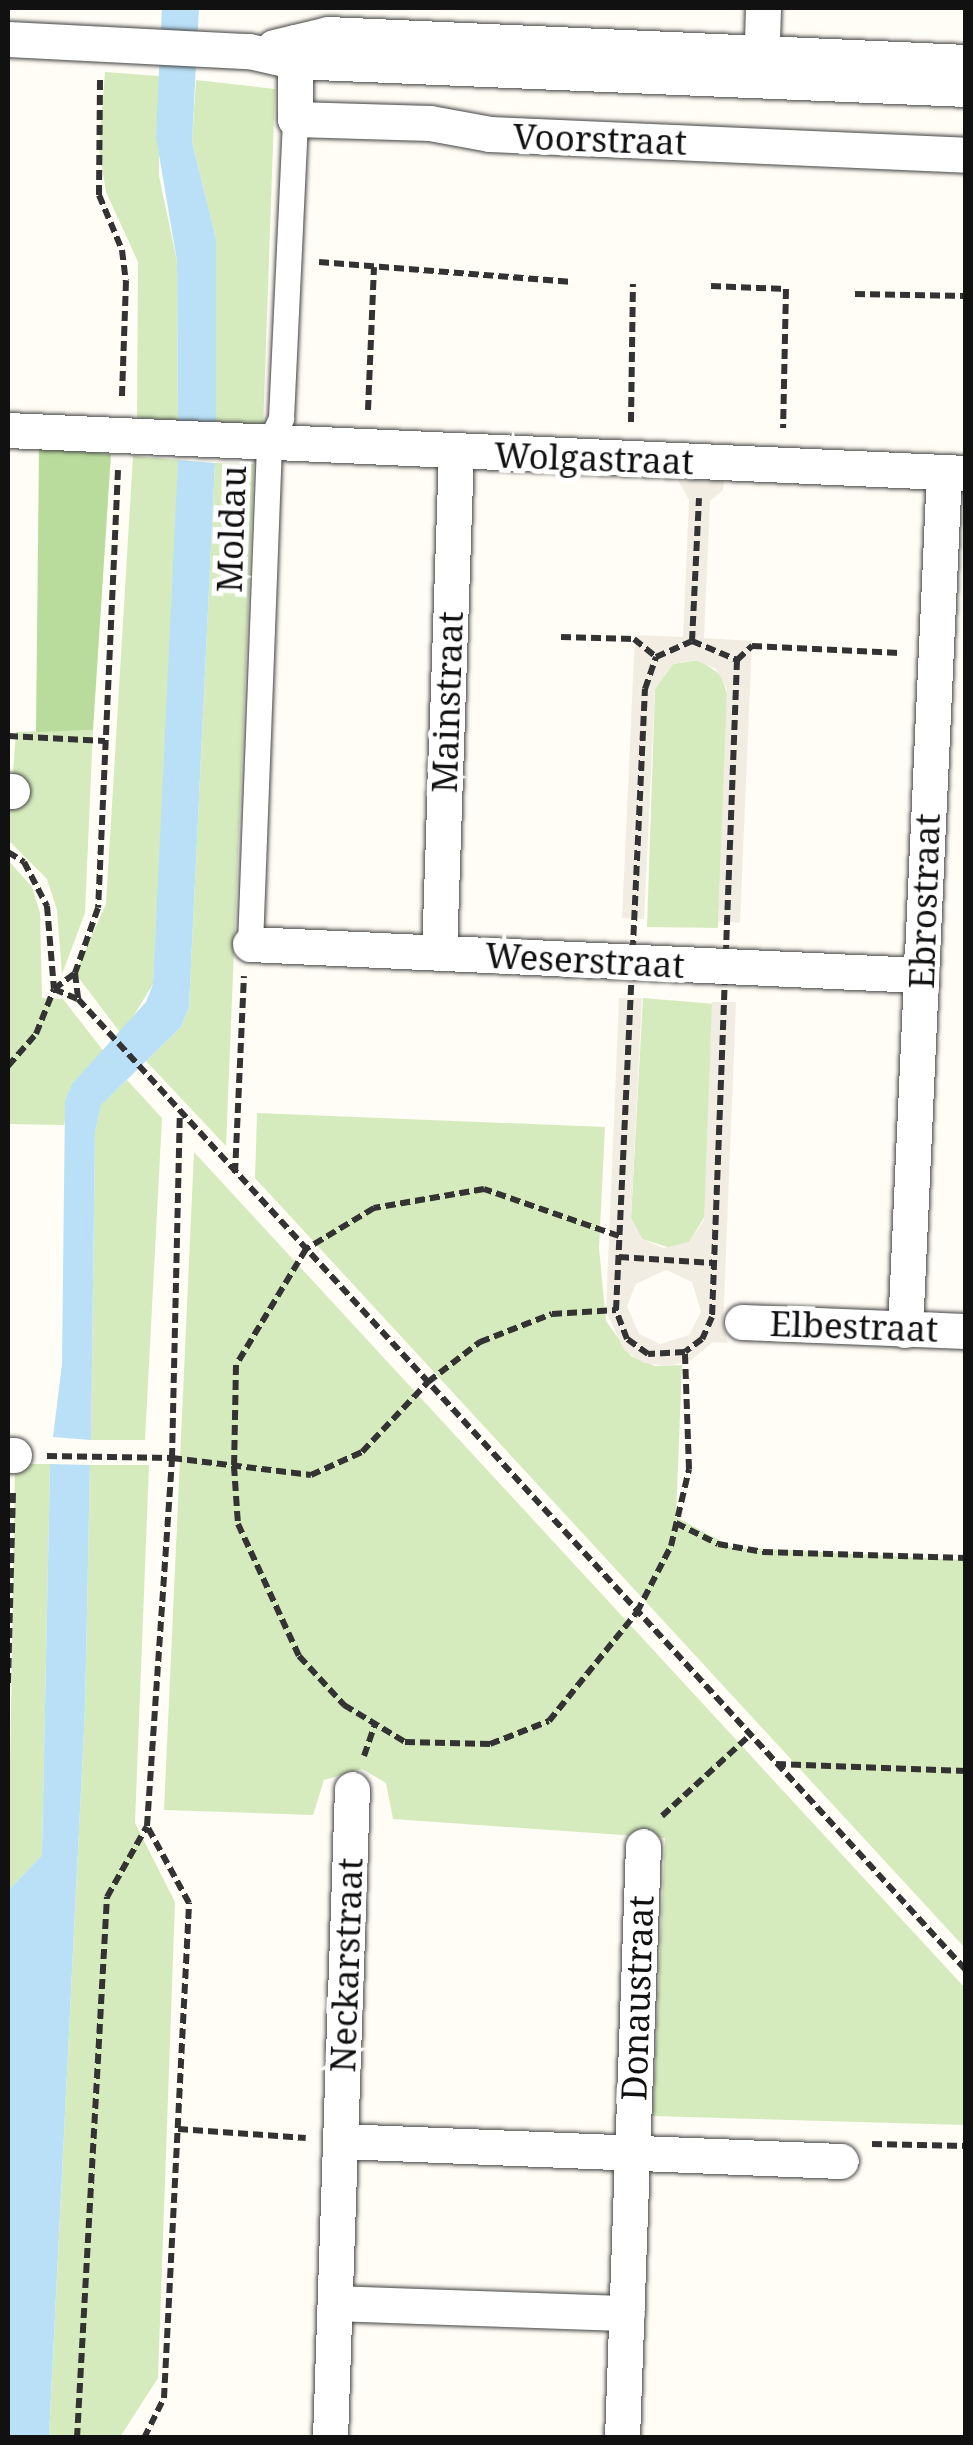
<!DOCTYPE html>
<style>
body{margin:0}
#map{position:relative;width:973px;height:2445px;overflow:hidden;background:#fffdf5;font-family:"Noto Serif",serif}
div>[style]{position:absolute}
.green>*{inset:0;background:#d5ebbd}
.forest>*{inset:0;background:#b9dc9c}
.plaza>*{inset:0;background:#f1ede2}
.water>*{inset:0;background:#b9e0f7}
.path>*{height:6px;margin-top:-3px;transform-origin:0;background:repeating-linear-gradient(90deg,#333 0 10px,transparent 0 15px)}
.roads{filter:drop-shadow(0 0 2px #444) drop-shadow(0 0 2px #444)}
.pedestrian>*{height:25px;margin:-12.5px;padding:0 12.5px;transform-origin:12.5px;border-radius:12.5px;background:#fff}
.minor>*{height:35px;margin:-17.5px;padding:0 17.5px;transform-origin:17.5px;border-radius:17.5px;background:#fff}
span{translate:-50% -50%;white-space:nowrap;text-align:center;line-height:1.15;-webkit-text-stroke:10px #fff;paint-order:stroke}
.street-label{font-size:35px;color:#111}
.frame{position:absolute;inset:0;border:10px solid #111;pointer-events:none}
</style>
<div id="map">
<div class="green">
<div style="clip-path:polygon(105px 72px,159px 76px,159px 176px,177px 261px,178px 425px,137px 423px,138px 262px,106px 192px,99px 148px)"></div>
<div style="clip-path:polygon(196px 80px,275px 89px,263px 429px,216px 427px,216px 239px,192px 142px)"></div>
<div style="clip-path:polygon(133px 456px,178px 460px,177px 550px,153px 984px,122px 1035px,75px 973px,106px 904px)"></div>
<div style="clip-path:polygon(215px 463px,254px 464px,226px 1146px,146px 1061px,181px 1027px,189px 1007px)"></div>
<div style="clip-path:polygon(699px 660px,721px 675px,728px 697px,718px 928px,647px 927px,655px 689px,673px 664px)"></div>
<div style="clip-path:polygon(93px 730px,85px 913px,62px 974px,57px 910px,47px 879px,8px 840px,16px 732px)"></div>
<div style="clip-path:polygon(8px 860px,32px 887px,40px 913px,42px 998px,63px 999px,105px 1053px,72px 1084px,64px 1125px,8px 1124px)"></div>
<div style="clip-path:polygon(643px 998px,715px 1004px,705px 1216px,689px 1242px,671px 1248px,642px 1239px,631px 1218px)"></div>
<div style="clip-path:polygon(127px 1080px,162px 1118px,145px 1440px,91px 1440px,95px 1131px,101px 1104px)"></div>
<div style="clip-path:polygon(257px 1113px,605px 1127px,599px 1248px,606px 1321px,631px 1356px,655px 1366px,682px 1365px,676px 1517px,732px 1547px,965px 1560px,965px 1948px,255px 1178px)"></div>
<div style="clip-path:polygon(194px 1152px,965px 1988px,965px 2125px,653px 2116px,665px 1838px,393px 1819px,386px 1783px,362px 1769px,324px 1780px,313px 1815px,164px 1810px)"></div>
<div style="clip-path:polygon(15px 1464px,50px 1464px,42px 1855px,8px 1891px)"></div>
<div style="clip-path:polygon(90px 1465px,149px 1465px,135px 1823px,175px 1902px,158px 2378px,120px 2437px,49px 2438px,85px 1709px)"></div>
</div>
<div class="forest">
<div style="clip-path:polygon(39px 448px,111px 454px,93px 730px,36px 732px)"></div>
</div>
<div class="plaza">
<div style="clip-path:polygon(677px 478px,724px 480px,723px 490px,710px 501px,704px 638px,752px 641px,740px 923px,718px 921px,727px 689px,716px 669px,695px 660px,673px 664px,655px 689px,644px 919px,622px 918px,635px 635px,683px 637px,689px 500px)"></div>
<div style="clip-path:polygon(evenodd,619px 998px,642px 998px,631px 1218px,642px 1239px,663px 1248px,689px 1242px,704px 1220px,712px 1002px,736px 1002px,723px 1325px,728px 1343px,713px 1342px,691px 1360px,669px 1366px,644px 1363px,624px 1350px,606px 1311px,619px 998px,666px 1270px,692px 1282px,701px 1312px,689px 1335px,660px 1344px,639px 1334px,627px 1306px,636px 1284px,666px 1270px)"></div>
</div>
<div class="water">
<div style="clip-path:polygon(162px 8px,199px 8px,192px 142px,216px 239px,216px 427px,178px 425px,177px 261px,156px 137px)"></div>
<div style="clip-path:polygon(178px 460px,215px 463px,189px 1007px,181px 1027px,101px 1105px,95px 1131px,91px 1440px,53px 1437px,62px 1364px,65px 1101px,72px 1084px,146px 1002px,153px 984px)"></div>
<div style="clip-path:polygon(50px 1464px,90px 1465px,85px 1709px,49px 2437px,8px 2438px,8px 1891px,42px 1855px)"></div>
</div>
<div class="path">
<div style="left:100px;top:80px;width:115px;rotate:90.5deg"></div>
<div style="left:99px;top:195px;width:60px;rotate:67.3deg"></div>
<div style="left:122px;top:250px;width:31px;rotate:83deg"></div>
<div style="left:126px;top:281px;width:117px;rotate:92deg"></div>
<div style="left:319px;top:262px;width:254px;rotate:4.5deg"></div>
<div style="left:711px;top:286px;width:75px;rotate:2.3deg"></div>
<div style="left:786px;top:289px;width:139px;rotate:91.2deg"></div>
<div style="left:855px;top:294px;width:111px;rotate:1deg"></div>
<div style="left:368px;top:410px;width:143px;rotate:-87.6deg"></div>
<div style="left:631px;top:422px;width:138px;rotate:-89.2deg"></div>
<div style="left:118px;top:470px;width:438px;rotate:92.6deg"></div>
<div style="left:98px;top:908px;width:69px;rotate:109.5deg"></div>
<div style="left:75px;top:973px;width:26px;rotate:83deg"></div>
<div style="left:78px;top:999px;width:1316px;rotate:47.56deg"></div>
<div style="left:561px;top:637px;width:73px;rotate:1.6deg"></div>
<div style="left:634px;top:639px;width:28px;rotate:39deg"></div>
<div style="left:692px;top:641px;width:49px;rotate:22.9deg"></div>
<div style="left:737px;top:660px;width:657px;rotate:92.18deg"></div>
<div style="left:712px;top:1317px;width:24px;rotate:114deg"></div>
<div style="left:702px;top:1339px;width:21px;rotate:143deg"></div>
<div style="left:685px;top:1352px;width:37px;rotate:177deg"></div>
<div style="left:648px;top:1354px;width:26px;rotate:-144deg"></div>
<div style="left:627px;top:1339px;width:31px;rotate:-111deg"></div>
<div style="left:616px;top:1310px;width:622px;rotate:-87.33deg"></div>
<div style="left:645px;top:689px;width:34px;rotate:-71deg"></div>
<div style="left:656px;top:657px;width:39px;rotate:-24deg"></div>
<div style="left:692px;top:641px;width:143px;rotate:-87.2deg"></div>
<div style="left:737px;top:660px;width:21px;rotate:-43deg"></div>
<div style="left:752px;top:646px;width:148px;rotate:2.7deg"></div>
<div style="left:8px;top:736px;width:97px;rotate:3deg"></div>
<div style="left:8px;top:852px;width:19px;rotate:32deg"></div>
<div style="left:24px;top:862px;width:50px;rotate:62.4deg"></div>
<div style="left:47px;top:906px;width:83px;rotate:85.2deg"></div>
<div style="left:54px;top:989px;width:26px;rotate:23deg"></div>
<div style="left:8px;top:1066px;width:43px;rotate:-48.8deg"></div>
<div style="left:36px;top:1034px;width:48px;rotate:-68.2deg"></div>
<div style="left:54px;top:989px;width:26px;rotate:-37deg"></div>
<div style="left:235px;top:1173px;width:197px;rotate:-87.4deg"></div>
<div style="left:619px;top:1236px;width:143px;rotate:-160.8deg"></div>
<div style="left:484px;top:1189px;width:112px;rotate:170.2deg"></div>
<div style="left:374px;top:1208px;width:79px;rotate:148.9deg"></div>
<div style="left:306px;top:1249px;width:135px;rotate:121.1deg"></div>
<div style="left:236px;top:1365px;width:101px;rotate:91.1deg"></div>
<div style="left:234px;top:1466px;width:58px;rotate:86.1deg"></div>
<div style="left:238px;top:1524px;width:145px;rotate:65.2deg"></div>
<div style="left:299px;top:1656px;width:67px;rotate:47.4deg"></div>
<div style="left:344px;top:1705px;width:71px;rotate:31.2deg"></div>
<div style="left:405px;top:1742px;width:85px;rotate:1.3deg"></div>
<div style="left:490px;top:1744px;width:63px;rotate:-21.3deg"></div>
<div style="left:549px;top:1721px;width:140px;rotate:-51.1deg"></div>
<div style="left:637px;top:1612px;width:74px;rotate:-62.7deg"></div>
<div style="left:671px;top:1546px;width:79px;rotate:-76.8deg"></div>
<div style="left:689px;top:1469px;width:117px;rotate:-92deg"></div>
<div style="left:619px;top:1257px;width:94px;rotate:3.7deg"></div>
<div style="left:47px;top:1456px;width:125px;rotate:0.9deg"></div>
<div style="left:172px;top:1458px;width:140px;rotate:7deg"></div>
<div style="left:311px;top:1475px;width:56px;rotate:-24.3deg"></div>
<div style="left:362px;top:1452px;width:96px;rotate:-46.7deg"></div>
<div style="left:428px;top:1382px;width:66px;rotate:-37.6deg"></div>
<div style="left:480px;top:1342px;width:77px;rotate:-21.3deg"></div>
<div style="left:552px;top:1314px;width:64px;rotate:-3.6deg"></div>
<div style="left:676px;top:1523px;width:47px;rotate:26.6deg"></div>
<div style="left:718px;top:1544px;width:46px;rotate:10.1deg"></div>
<div style="left:763px;top:1552px;width:203px;rotate:1.7deg"></div>
<div style="left:8px;top:1683px;width:194px;rotate:-88.5deg"></div>
<div style="left:364px;top:1756px;width:34px;rotate:-71deg"></div>
<div style="left:776px;top:1764px;width:190px;rotate:2.1deg"></div>
<div style="left:662px;top:1816px;width:118px;rotate:-42.6deg"></div>
<div style="left:178px;top:2129px;width:128px;rotate:4deg"></div>
<div style="left:872px;top:2144px;width:94px;rotate:1.2deg"></div>
<div style="left:77px;top:2438px;width:542px;rotate:-86.83deg"></div>
<div style="left:107px;top:1897px;width:81px;rotate:-60.6deg"></div>
<div style="left:144px;top:2438px;width:45px;rotate:-63.4deg"></div>
<div style="left:164px;top:2398px;width:496px;rotate:-87.1deg"></div>
<div style="left:189px;top:1903px;width:88px;rotate:-118.6deg"></div>
<div style="left:147px;top:1826px;width:369px;rotate:-86.1deg"></div>
<div style="left:172px;top:1458px;width:345px;rotate:-88.7deg"></div>
</div>
<div class="roads">
<div class="pedestrian">
<div style="left:250px;top:944px;width:500px;rotate:-87.82deg"></div>
<div style="left:269px;top:444px;width:29px;rotate:-65deg"></div>
<div style="left:281px;top:418px;width:299px;rotate:-87.3deg"></div>
</div>
<div class="minor">
<div style="left:8px;top:39px;width:241px;rotate:2.9deg"></div>
<div style="left:249px;top:51px;width:45px;rotate:12.8deg"></div>
<div style="left:293px;top:61px;width:674px;rotate:2.38deg"></div>
<div style="left:295px;top:42px;width:77px;rotate:90deg"></div>
<div style="left:295px;top:119px;width:135px;rotate:1.7deg"></div>
<div style="left:430px;top:123px;width:61px;rotate:10.4deg"></div>
<div style="left:490px;top:134px;width:476px;rotate:2.5deg"></div>
<div style="left:274px;top:47px;width:56px;rotate:-13.5deg"></div>
<div style="left:328px;top:34px;width:639px;rotate:2.51deg"></div>
<div style="left:761px;top:72px;width:64px;rotate:-88.2deg"></div>
<div style="left:8px;top:430px;width:959px;rotate:2.57deg"></div>
<div style="left:8px;top:791px;width:4px"></div>
<div style="left:250px;top:944px;width:672px;rotate:2.65deg"></div>
<div style="left:439px;top:953px;width:501px;rotate:-88.06deg"></div>
<div style="left:742px;top:1322px;width:224px;rotate:2.3deg"></div>
<div style="left:905px;top:1330px;width:859px;rotate:-87.4deg"></div>
<div style="left:8px;top:1455px;width:6px"></div>
<div style="left:340px;top:2141px;width:501px;rotate:2.29deg"></div>
<div style="left:335px;top:2303px;width:292px;rotate:2deg"></div>
<div style="left:330px;top:2438px;width:649px;rotate:-88.06deg"></div>
<div style="left:622px;top:2438px;width:592px;rotate:-87.97deg"></div>
</div>
</div>
<div class="street-label">
<span style="left:600px;top:139px;rotate:2deg">Voorstraat</span>
<span style="left:594px;top:458px;rotate:2deg">Wolgastraat</span>
<span style="left:231px;top:529px;rotate:-88deg">Moldau</span>
<span style="left:447px;top:702px;rotate:-88deg">Mainstraat</span>
<span style="left:924px;top:901px;rotate:-88deg">Ebrostraat</span>
<span style="left:585px;top:960px;rotate:3deg">Weserstraat</span>
<span style="left:854px;top:1326px;rotate:2deg">Elbestraat</span>
<span style="left:346px;top:1965px;rotate:-88deg">Neckarstraat</span>
<span style="left:637px;top:1998px;rotate:-88deg">Donaustraat</span>
</div>
<div class="frame"></div>
</div>
